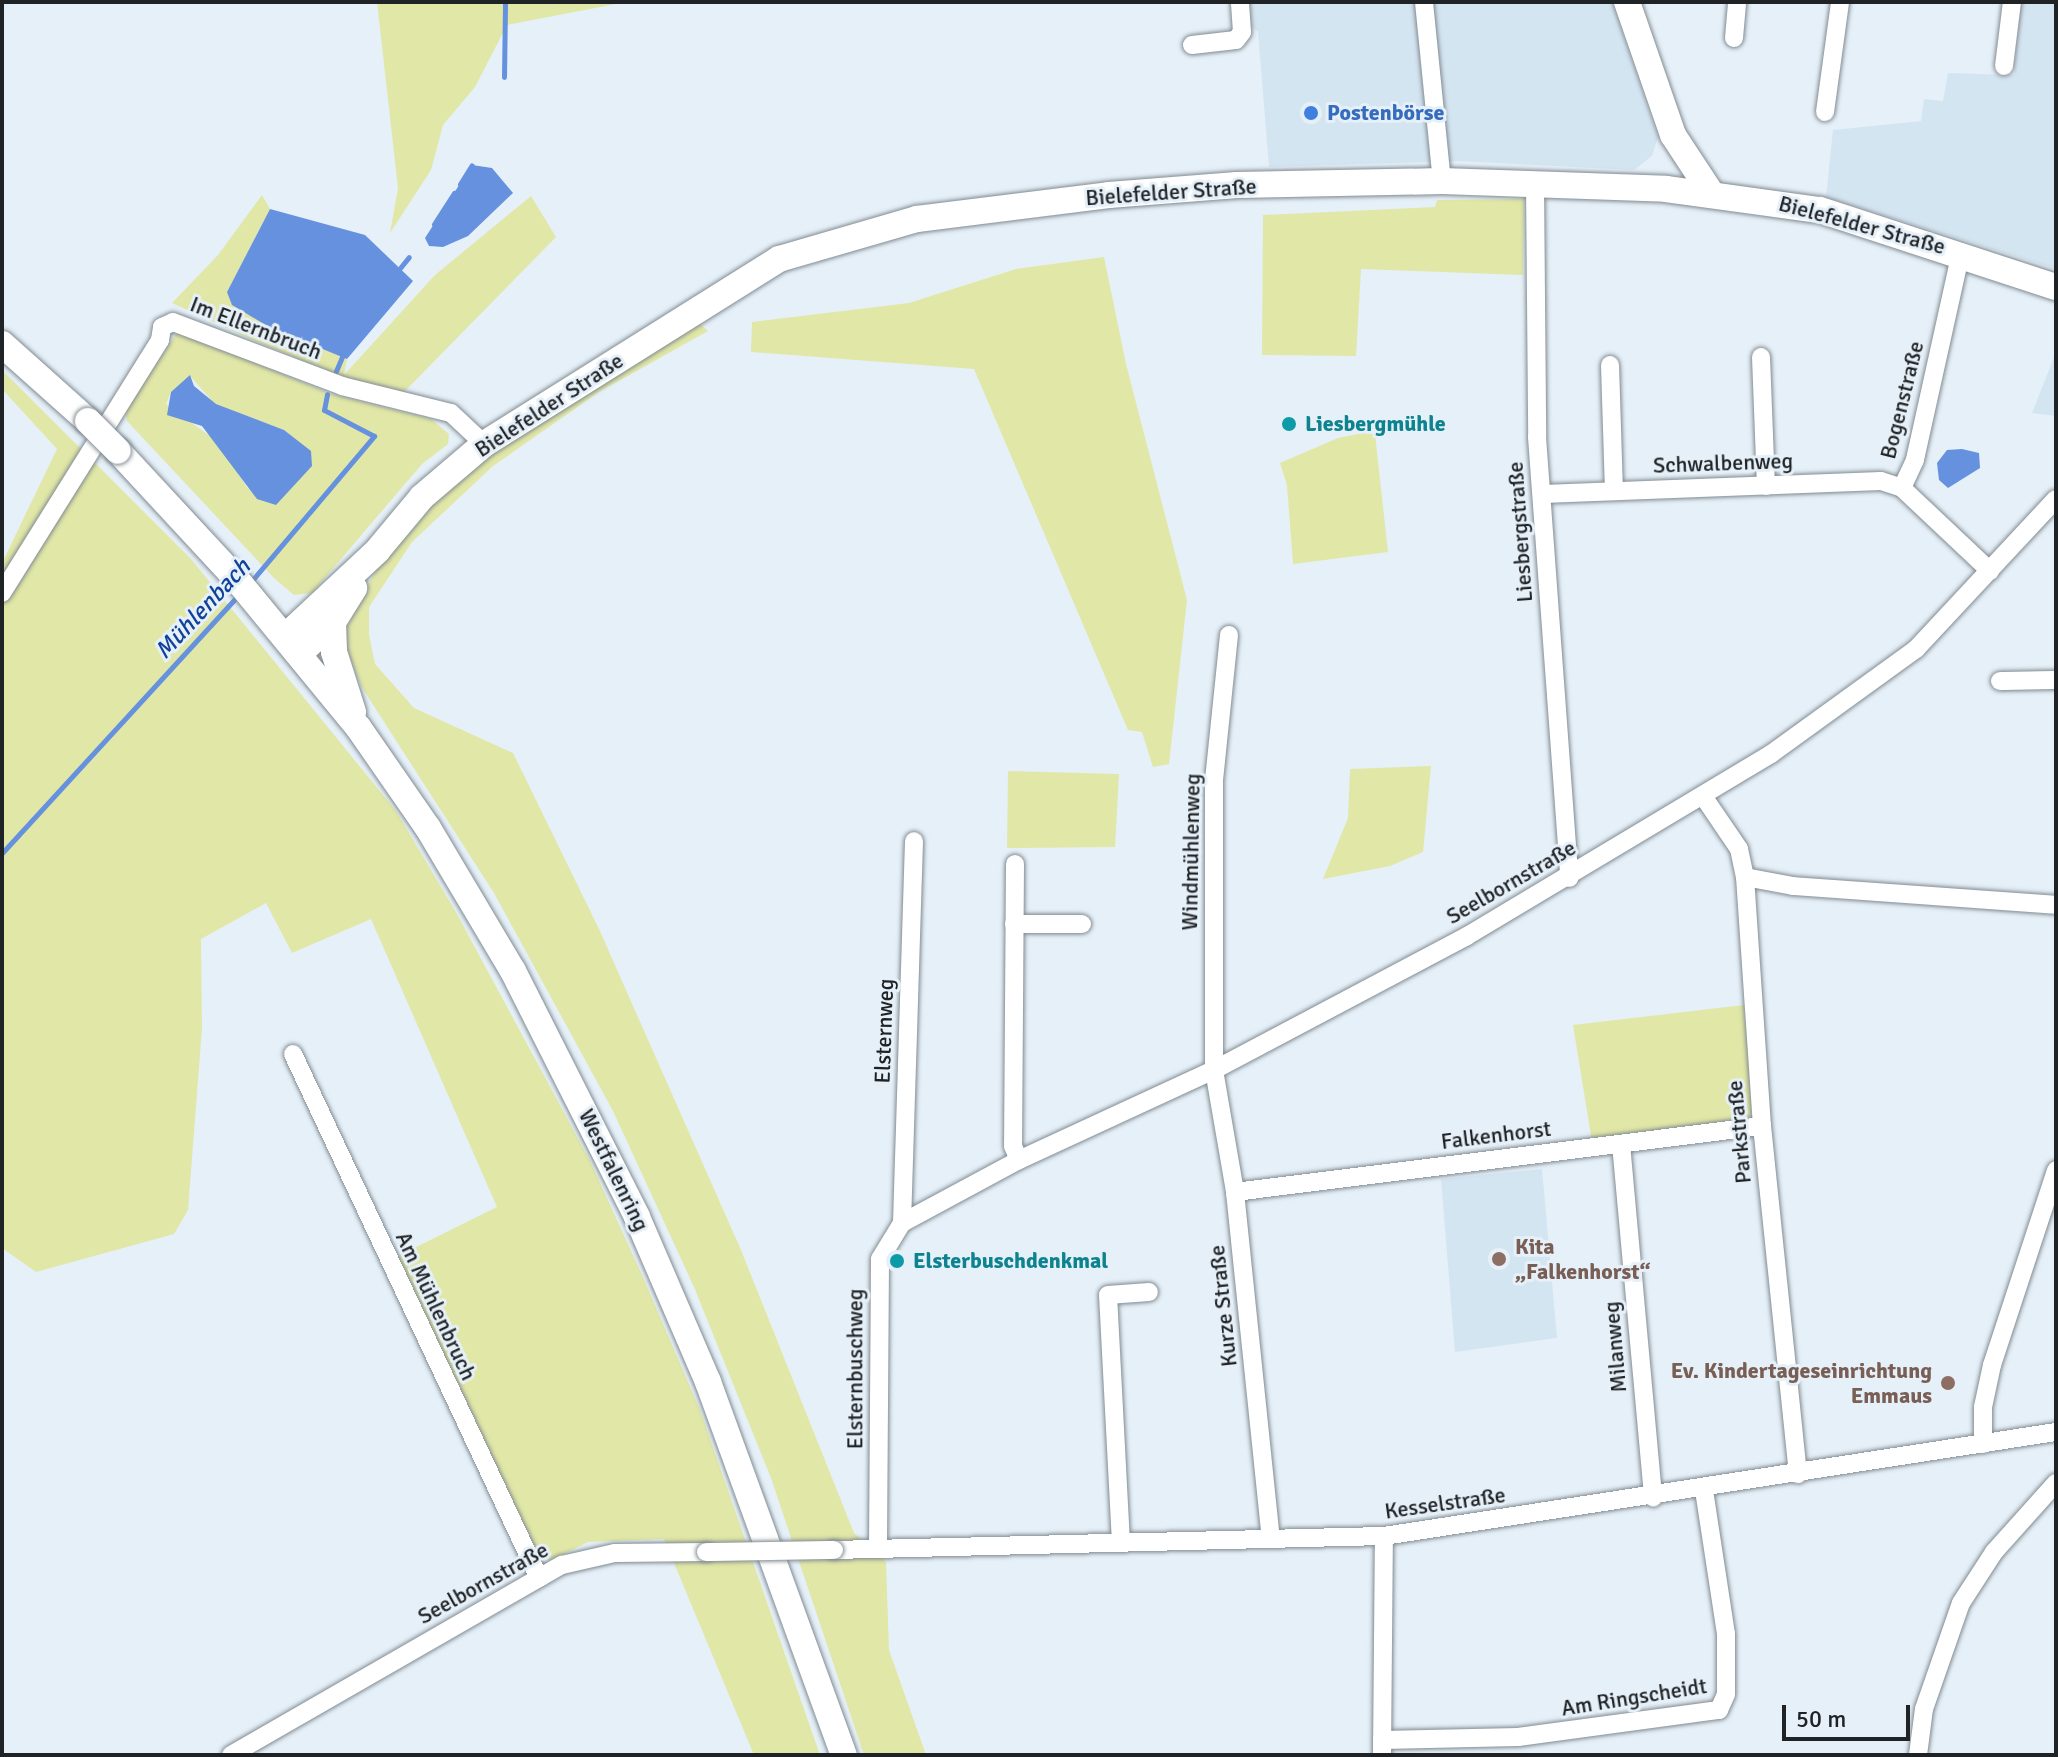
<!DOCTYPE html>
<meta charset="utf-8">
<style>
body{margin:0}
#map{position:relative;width:2058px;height:1757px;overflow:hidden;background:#e6f0f8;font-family:Signika,sans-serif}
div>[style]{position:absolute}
.built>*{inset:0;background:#d4e5f2}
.green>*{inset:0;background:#e1e7a6}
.water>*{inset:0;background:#6591df}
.stream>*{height:5px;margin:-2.5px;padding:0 2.5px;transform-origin:2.5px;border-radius:2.5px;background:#6591df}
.roads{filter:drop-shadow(0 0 2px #818b92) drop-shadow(0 0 2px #818b92)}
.minor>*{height:18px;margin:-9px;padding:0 9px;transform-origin:9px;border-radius:9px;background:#fff}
.secondary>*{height:26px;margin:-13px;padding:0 13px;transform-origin:13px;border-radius:13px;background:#fff}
.bridges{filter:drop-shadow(0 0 2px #818b92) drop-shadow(0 0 2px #818b92)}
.minor-bridge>*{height:18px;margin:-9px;padding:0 9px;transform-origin:9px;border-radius:9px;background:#fff}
.secondary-bridge>*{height:26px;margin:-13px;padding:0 13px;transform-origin:13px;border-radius:13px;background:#fff}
.dots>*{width:22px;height:22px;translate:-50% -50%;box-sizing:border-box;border:4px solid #e6f0f8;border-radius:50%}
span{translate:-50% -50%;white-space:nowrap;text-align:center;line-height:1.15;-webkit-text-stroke:6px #e6f0f8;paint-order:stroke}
.shop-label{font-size:22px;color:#366cbe;font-weight:700}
.left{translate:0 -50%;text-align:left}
.street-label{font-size:22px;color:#202326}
.culture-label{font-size:22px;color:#0d838f;font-weight:700}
.education-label{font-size:22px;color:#785e54;font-weight:700}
.right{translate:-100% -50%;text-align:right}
.water-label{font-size:24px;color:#10429c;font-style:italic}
.frame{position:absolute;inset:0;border:4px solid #202326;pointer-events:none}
.scale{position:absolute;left:1782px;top:1705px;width:128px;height:36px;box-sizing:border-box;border:4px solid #202326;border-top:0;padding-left:10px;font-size:24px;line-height:28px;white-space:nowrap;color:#202326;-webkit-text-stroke:6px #e6f0f8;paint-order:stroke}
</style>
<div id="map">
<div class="built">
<div style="clip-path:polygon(1248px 2px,1612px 2px,1658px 137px,1652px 156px,1634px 170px,1457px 161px,1269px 167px,1258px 32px,1250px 25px)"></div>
<div style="clip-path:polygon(2021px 2px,2056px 2px,2056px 269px,1826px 197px,1833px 130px,1921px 121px,1924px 99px,1943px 101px,1948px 73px,2014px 75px)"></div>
<div style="clip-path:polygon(2056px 352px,2056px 416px,2032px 413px)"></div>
<div style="clip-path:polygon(1542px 1169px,1557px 1338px,1455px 1352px,1441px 1179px)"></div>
</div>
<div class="green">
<div style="clip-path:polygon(377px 2px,626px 2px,507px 25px,475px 87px,443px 125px,431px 170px,390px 233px,398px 188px)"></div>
<div style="clip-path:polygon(262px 195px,270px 209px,227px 292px,347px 359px,344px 375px,435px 275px,531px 196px,556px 237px,405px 391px,392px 392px,343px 377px,255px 341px,172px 303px,218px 255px)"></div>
<div style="clip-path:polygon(1524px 199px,1523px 275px,1361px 269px,1356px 356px,1262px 355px,1263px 215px,1435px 207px,1437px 200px)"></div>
<div style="clip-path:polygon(1104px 257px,1126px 364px,1187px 600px,1169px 764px,1153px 767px,1142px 732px,1128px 730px,974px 369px,751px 352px,752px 322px,909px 303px,1016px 269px)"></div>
<div style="clip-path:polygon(697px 321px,708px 331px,599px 392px,493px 466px,412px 542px,369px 607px,369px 635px,375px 664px,414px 708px,513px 753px,599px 929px,741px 1250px,854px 1533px,886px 1562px,889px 1650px,926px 1755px,864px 1755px,771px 1478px,694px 1287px,613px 1111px,494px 893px,361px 686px,342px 637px,377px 568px,421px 514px,498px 445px)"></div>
<div style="clip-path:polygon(evenodd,178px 331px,331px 394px,431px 419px,449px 434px,448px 444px,422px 464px,312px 593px,294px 595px,274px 578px,127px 421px,125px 411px,178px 331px,190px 376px,215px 404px,284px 430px,248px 489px,218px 442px,166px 404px,171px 392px,190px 376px)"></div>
<div style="clip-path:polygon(2px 370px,191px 559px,396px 811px,457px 914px,590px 1161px,642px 1275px,700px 1410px,820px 1755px,754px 1755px,664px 1539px,588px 1542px,552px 1560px,540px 1558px,396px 1257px,497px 1207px,371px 919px,292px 953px,266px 903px,201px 939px,202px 1028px,188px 1210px,174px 1234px,36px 1272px,2px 1248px,2px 563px,57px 449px,2px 389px)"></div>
<div style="clip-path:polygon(1367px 432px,1375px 434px,1388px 552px,1293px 564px,1287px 485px,1280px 463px,1338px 438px)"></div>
<div style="clip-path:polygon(1431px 766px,1423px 852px,1390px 866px,1323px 879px,1348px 818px,1350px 769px)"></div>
<div style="clip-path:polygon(1008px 771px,1119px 774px,1115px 847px,1007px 848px)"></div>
<div style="clip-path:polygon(1744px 1005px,1754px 1106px,1750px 1116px,1742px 1123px,1592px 1142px,1573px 1025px)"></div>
</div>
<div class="water">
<div style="clip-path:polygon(472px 165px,492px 168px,513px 193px,468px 236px,443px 247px,429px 246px,425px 238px)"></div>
<div style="clip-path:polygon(270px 209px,365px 235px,413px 281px,347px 359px,269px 327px,232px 305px,227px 292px)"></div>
<div style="clip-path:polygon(190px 375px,194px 386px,216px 404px,284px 430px,311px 451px,312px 466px,276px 505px,257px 499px,202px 426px,167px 415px,171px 392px)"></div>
<div style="clip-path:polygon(1962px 449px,1979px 453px,1980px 468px,1948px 488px,1939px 480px,1937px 463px,1947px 450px)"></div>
</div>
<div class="stream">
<div style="left:504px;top:77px;width:75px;rotate:-89.2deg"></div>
<div style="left:460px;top:184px;width:22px;rotate:-58deg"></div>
<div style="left:434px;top:224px;width:37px;rotate:-57deg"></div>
<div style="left:400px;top:268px;width:14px;rotate:-51deg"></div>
<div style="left:336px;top:371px;width:23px;rotate:-67deg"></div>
<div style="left:249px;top:584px;width:194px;rotate:-49.8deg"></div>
<div style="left:374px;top:436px;width:56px;rotate:-152.5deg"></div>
<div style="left:324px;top:410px;width:16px;rotate:-79deg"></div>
<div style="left:2px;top:853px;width:351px;rotate:-47.5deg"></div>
</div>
<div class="roads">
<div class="minor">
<div style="left:1424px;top:2px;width:180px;rotate:84.3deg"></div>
<div style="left:1734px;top:38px;width:36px;rotate:-85deg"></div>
<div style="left:1192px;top:45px;width:44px;rotate:-6.5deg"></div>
<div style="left:1236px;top:40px;width:10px;rotate:-53deg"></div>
<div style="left:1242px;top:32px;width:30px;rotate:-94deg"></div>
<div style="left:2004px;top:66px;width:64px;rotate:-82.9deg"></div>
<div style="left:1825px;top:112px;width:111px;rotate:-82.2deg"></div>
<div style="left:1535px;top:183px;width:254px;rotate:89.5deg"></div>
<div style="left:1537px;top:437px;width:442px;rotate:85.8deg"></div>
<div style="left:1961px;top:252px;width:213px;rotate:102.5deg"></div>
<div style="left:1915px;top:460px;width:31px;rotate:115deg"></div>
<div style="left:1902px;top:488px;width:121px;rotate:43.3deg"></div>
<div style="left:1761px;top:357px;width:129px;rotate:87.8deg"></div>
<div style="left:1610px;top:365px;width:126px;rotate:88.2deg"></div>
<div style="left:1543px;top:494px;width:338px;rotate:-2.2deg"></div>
<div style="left:1881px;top:481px;width:22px;rotate:18deg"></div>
<div style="left:2px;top:593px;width:298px;rotate:-58deg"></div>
<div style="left:160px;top:340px;width:13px;rotate:-81deg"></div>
<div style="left:162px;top:327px;width:12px;rotate:-24deg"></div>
<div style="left:173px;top:322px;width:181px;rotate:20.7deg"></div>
<div style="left:342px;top:386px;width:112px;rotate:13.9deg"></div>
<div style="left:451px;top:413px;width:45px;rotate:43.2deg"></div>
<div style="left:1229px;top:635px;width:145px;rotate:95.9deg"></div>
<div style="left:1214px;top:779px;width:291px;rotate:90deg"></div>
<div style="left:1214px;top:1070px;width:124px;rotate:80.2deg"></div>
<div style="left:1235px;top:1192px;width:348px;rotate:84.1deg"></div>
<div style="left:2000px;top:681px;width:56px;rotate:-1deg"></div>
<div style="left:1703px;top:796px;width:64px;rotate:55.8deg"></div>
<div style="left:1739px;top:849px;width:29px;rotate:78deg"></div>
<div style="left:1745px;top:877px;width:250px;rotate:86.1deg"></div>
<div style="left:1762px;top:1126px;width:350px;rotate:84.1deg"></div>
<div style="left:1015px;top:864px;width:282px;rotate:90.4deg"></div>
<div style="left:1013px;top:1146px;width:15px;rotate:67deg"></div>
<div style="left:1745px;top:877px;width:49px;rotate:10.6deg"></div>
<div style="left:1793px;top:886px;width:264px;rotate:4.1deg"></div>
<div style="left:1014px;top:924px;width:68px"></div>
<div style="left:293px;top:1054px;width:579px;rotate:64.85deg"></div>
<div style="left:1621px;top:1144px;width:355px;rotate:84.8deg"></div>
<div style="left:1235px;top:1192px;width:531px;rotate:-7.14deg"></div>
<div style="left:902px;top:1223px;width:382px;rotate:-88.2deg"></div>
<div style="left:1983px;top:1444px;width:37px;rotate:-90deg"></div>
<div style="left:1983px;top:1407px;width:43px;rotate:-77.9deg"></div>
<div style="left:1992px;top:1365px;width:205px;rotate:-71.8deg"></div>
<div style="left:1121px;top:1543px;width:248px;rotate:-93deg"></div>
<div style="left:1108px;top:1295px;width:41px;rotate:-4.2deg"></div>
<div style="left:878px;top:1547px;width:288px;rotate:-89.6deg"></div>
<div style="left:880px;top:1259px;width:42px;rotate:-58.6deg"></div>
<div style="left:902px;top:1223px;width:133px;rotate:-28.3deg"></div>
<div style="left:1019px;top:1160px;width:215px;rotate:-24.8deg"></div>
<div style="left:1214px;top:1070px;width:286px;rotate:-27.9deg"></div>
<div style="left:1467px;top:936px;width:354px;rotate:-30.9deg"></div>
<div style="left:1771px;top:754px;width:179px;rotate:-35.9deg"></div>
<div style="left:1916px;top:649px;width:205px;rotate:-47deg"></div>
<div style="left:834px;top:1550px;width:550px;rotate:-1.46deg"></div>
<div style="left:1384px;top:1536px;width:680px;rotate:-8.8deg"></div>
<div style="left:1382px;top:1740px;width:136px;rotate:-1.3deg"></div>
<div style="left:1518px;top:1737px;width:203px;rotate:-7.7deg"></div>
<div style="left:1719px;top:1710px;width:17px;rotate:-66deg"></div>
<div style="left:1726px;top:1694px;width:60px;rotate:-90deg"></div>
<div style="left:1726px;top:1634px;width:146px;rotate:-98.7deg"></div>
<div style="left:231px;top:1755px;width:382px;rotate:-29.9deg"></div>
<div style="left:562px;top:1565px;width:54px;rotate:-12.8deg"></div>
<div style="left:615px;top:1553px;width:91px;rotate:-0.6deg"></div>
<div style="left:1382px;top:1755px;width:219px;rotate:-89.5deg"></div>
<div style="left:1918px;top:1755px;width:46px;rotate:-82.6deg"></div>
<div style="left:1924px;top:1709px;width:112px;rotate:-70.8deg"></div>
<div style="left:1961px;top:1603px;width:61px;rotate:-57.1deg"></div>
<div style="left:1994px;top:1552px;width:93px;rotate:-48.1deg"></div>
</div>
<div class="secondary">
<div style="left:1627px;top:2px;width:141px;rotate:70.9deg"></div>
<div style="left:1673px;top:135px;width:69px;rotate:56.8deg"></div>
<div style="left:2px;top:344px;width:115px;rotate:41.8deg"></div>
<div style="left:118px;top:451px;width:169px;rotate:47.2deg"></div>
<div style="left:233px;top:575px;width:197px;rotate:50.6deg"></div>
<div style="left:358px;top:727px;width:123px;rotate:55.3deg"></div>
<div style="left:428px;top:828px;width:166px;rotate:59.3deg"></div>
<div style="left:513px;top:971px;width:275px;rotate:63.2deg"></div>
<div style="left:637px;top:1217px;width:180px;rotate:66.7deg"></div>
<div style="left:708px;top:1382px;width:397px;rotate:70deg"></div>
<div style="left:333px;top:622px;width:30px;rotate:88deg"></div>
<div style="left:334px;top:652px;width:63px;rotate:72.4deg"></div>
<div style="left:286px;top:636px;width:125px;rotate:-43deg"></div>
<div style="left:377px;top:551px;width:70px;rotate:-50.2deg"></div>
<div style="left:422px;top:497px;width:82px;rotate:-40.5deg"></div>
<div style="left:484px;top:444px;width:348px;rotate:-32.1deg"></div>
<div style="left:779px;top:259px;width:144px;rotate:-16.2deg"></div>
<div style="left:917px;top:219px;width:193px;rotate:-7.1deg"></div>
<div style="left:1109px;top:195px;width:128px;rotate:-4.5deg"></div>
<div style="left:1237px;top:185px;width:205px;rotate:-1.1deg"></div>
<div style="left:1442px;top:181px;width:224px;rotate:2deg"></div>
<div style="left:1666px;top:189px;width:155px;rotate:7.8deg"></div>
<div style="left:1820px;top:210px;width:248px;rotate:18.1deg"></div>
<div style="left:299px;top:654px;width:47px;rotate:-43.3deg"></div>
<div style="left:333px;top:622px;width:40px;rotate:-58deg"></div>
</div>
</div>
<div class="bridges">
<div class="minor-bridge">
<div style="left:706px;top:1552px;width:128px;rotate:-0.9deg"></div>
</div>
<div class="secondary-bridge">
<div style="left:88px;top:421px;width:42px;rotate:45deg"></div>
</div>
</div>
<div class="dots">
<div style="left:1311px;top:113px;background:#3f7fe0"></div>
<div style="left:1289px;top:424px;background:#0f9aa8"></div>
<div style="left:1499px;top:1259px;background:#8d6e63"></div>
<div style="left:897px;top:1261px;background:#0f9aa8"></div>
<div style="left:1948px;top:1383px;background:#8d6e63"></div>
</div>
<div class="shop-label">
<span class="left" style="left:1327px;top:113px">Postenbörse</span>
</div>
<div class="street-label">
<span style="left:1171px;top:192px;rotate:-4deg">Bielefelder Straße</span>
<span style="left:1862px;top:225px;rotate:15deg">Bielefelder Straße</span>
<span style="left:256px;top:328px;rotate:21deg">Im Ellernbruch</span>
<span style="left:1902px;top:400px;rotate:-76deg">Bogenstraße</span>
<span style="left:549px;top:405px;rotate:-33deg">Bielefelder Straße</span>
<span style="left:1723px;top:463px;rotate:-2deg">Schwalbenweg</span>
<span style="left:1520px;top:532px;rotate:-94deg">Liesbergstraße</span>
<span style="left:1191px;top:852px;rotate:-89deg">Windmühlenweg</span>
<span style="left:1511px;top:882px;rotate:-30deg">Seelbornstraße</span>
<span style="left:884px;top:1031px;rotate:-88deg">Elsternweg</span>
<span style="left:1739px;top:1132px;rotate:-95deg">Parkstraße</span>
<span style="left:1496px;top:1135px;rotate:-7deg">Falkenhorst</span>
<span style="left:614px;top:1170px;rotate:64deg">Westfalenring</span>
<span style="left:436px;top:1306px;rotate:65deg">Am Mühlenbruch</span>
<span style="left:1223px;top:1306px;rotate:-96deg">Kurze Straße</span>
<span style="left:1615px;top:1347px;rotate:-95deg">Milanweg</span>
<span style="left:855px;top:1369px;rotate:-90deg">Elsternbuschweg</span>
<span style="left:1445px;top:1503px;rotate:-8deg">Kesselstraße</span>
<span style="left:483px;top:1583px;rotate:-29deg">Seelbornstraße</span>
<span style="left:1634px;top:1697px;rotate:-9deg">Am Ringscheidt</span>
</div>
<div class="culture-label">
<span class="left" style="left:1305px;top:424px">Liesbergmühle</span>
<span class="left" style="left:913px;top:1261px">Elsterbuschdenkmal</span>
</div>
<div class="education-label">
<span class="left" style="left:1515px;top:1259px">Kita<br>„Falkenhorst“</span>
<span class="right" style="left:1932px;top:1383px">Ev. Kindertageseinrichtung<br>Emmaus</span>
</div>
<div class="water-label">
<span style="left:203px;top:609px;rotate:-47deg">Mühlenbach</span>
</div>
<div class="frame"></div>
<div class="scale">50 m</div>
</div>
